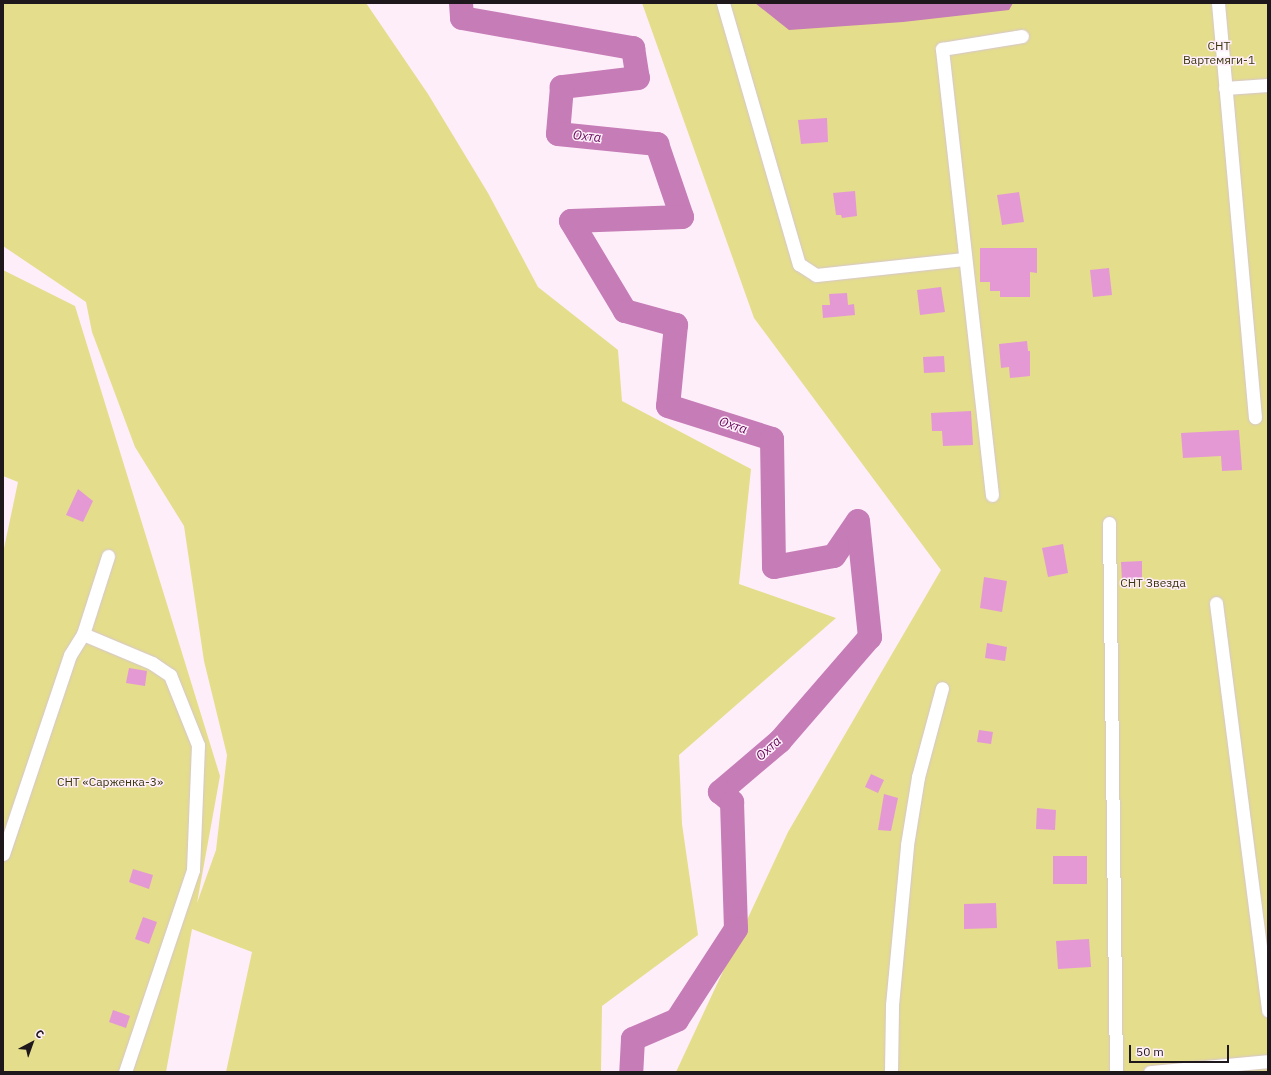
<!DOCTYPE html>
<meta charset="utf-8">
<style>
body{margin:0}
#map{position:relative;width:1271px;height:1075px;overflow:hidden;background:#feeefa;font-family:"IBM Plex Sans",sans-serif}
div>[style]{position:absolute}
.green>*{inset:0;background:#e4dd8c}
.water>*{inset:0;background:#c67cb6}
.river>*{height:24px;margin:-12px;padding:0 12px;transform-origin:12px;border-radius:12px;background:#c67cb6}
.building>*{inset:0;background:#e499d4}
.roads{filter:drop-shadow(0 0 1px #d6c6d1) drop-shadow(0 0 1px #d6c6d1)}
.minor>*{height:13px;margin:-6.5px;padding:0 6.5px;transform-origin:6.5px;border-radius:6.5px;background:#fff}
span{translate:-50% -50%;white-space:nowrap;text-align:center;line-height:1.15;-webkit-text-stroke:3px #feeefa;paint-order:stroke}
.park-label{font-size:12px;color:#3a360d}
.water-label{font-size:13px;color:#620556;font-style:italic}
.frame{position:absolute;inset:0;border:4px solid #1e181c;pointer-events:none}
.north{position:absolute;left:12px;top:1023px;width:40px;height:40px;-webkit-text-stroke:3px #feeefa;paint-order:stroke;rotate:41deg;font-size:11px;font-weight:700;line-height:16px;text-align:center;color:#1e181c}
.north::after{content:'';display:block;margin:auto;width:14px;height:18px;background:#1e181c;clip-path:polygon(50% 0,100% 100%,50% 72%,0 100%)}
.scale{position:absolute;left:1129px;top:1045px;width:100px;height:18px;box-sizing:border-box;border:2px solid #1e181c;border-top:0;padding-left:5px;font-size:12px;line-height:14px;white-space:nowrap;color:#1e181c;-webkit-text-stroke:3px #feeefa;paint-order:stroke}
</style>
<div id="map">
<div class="green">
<div style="clip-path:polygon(3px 3px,366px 3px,428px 94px,488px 193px,538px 287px,618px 350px,622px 401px,751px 469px,739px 584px,836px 618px,679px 755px,682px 824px,698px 935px,602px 1006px,601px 1072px,226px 1072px,252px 952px,192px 929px,166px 1072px,3px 1072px,3px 553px,18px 482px,3px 476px,3px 270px,75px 306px,220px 776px,197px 903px,216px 850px,227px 755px,204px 661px,184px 526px,135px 447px,92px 332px,86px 302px,3px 246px)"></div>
<div style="clip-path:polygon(642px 3px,1268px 3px,1268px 1072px,676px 1072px,788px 832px,941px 570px,754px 318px)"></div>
</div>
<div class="water">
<div style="clip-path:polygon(755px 3px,1013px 3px,1009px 10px,903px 22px,789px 30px)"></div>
</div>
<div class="river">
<div style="left:461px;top:3px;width:15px;rotate:86deg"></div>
<div style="left:462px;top:18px;width:174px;rotate:10deg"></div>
<div style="left:633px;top:48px;width:30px;rotate:81deg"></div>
<div style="left:638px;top:78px;width:77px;rotate:173.2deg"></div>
<div style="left:562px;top:87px;width:47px;rotate:94.9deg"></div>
<div style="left:558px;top:134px;width:100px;rotate:5.8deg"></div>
<div style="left:657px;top:144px;width:77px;rotate:71.1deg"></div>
<div style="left:682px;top:217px;width:111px;rotate:177.9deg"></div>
<div style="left:571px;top:221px;width:105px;rotate:59deg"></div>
<div style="left:625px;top:311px;width:53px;rotate:15.4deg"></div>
<div style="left:676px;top:325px;width:81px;rotate:95.6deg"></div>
<div style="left:668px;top:406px;width:109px;rotate:17.6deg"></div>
<div style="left:772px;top:439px;width:128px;rotate:89.1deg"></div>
<div style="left:774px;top:567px;width:61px;rotate:-10.4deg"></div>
<div style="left:834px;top:556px;width:42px;rotate:-55.6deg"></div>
<div style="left:858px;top:521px;width:117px;rotate:84.1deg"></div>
<div style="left:870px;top:637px;width:138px;rotate:130.9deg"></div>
<div style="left:780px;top:741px;width:79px;rotate:139.6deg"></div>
<div style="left:720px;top:792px;width:16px;rotate:40deg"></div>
<div style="left:732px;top:802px;width:127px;rotate:88.2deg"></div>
<div style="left:736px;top:929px;width:108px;rotate:123deg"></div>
<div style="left:677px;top:1020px;width:48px;rotate:156.6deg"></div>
<div style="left:633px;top:1039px;width:33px;rotate:93deg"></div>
</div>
<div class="building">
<div style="clip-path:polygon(827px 118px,828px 142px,801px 144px,798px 120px)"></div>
<div style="clip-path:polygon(855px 191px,857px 216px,842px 218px,841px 215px,836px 215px,833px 193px)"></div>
<div style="clip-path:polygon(1019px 192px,1024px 222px,1002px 225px,997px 195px)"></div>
<div style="clip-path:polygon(980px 248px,1037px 248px,1037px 273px,1030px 272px,1030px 297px,1000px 297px,1000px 291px,990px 291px,990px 282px,980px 282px)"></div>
<div style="clip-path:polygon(1109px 268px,1112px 295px,1093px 297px,1090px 270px)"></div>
<div style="clip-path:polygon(941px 287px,945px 312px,920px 315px,917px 290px)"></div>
<div style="clip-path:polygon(847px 293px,848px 305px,854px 304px,855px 315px,823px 318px,822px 305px,830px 305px,829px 294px)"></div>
<div style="clip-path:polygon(1027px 341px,1028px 351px,1030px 351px,1030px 376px,1010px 378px,1009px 367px,1001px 368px,999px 344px)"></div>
<div style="clip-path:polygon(944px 356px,945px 372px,924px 373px,923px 357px)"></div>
<div style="clip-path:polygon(971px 411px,973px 445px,943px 446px,942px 431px,932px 431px,931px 413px)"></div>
<div style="clip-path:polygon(1239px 430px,1242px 470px,1222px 471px,1221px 456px,1183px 458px,1181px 433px)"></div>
<div style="clip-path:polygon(78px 489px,93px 501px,83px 522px,66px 515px)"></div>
<div style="clip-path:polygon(1063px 544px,1068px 573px,1048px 577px,1042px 548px)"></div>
<div style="clip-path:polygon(1142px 561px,1142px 580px,1122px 581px,1121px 562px)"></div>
<div style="clip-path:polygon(984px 577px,1007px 581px,1002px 612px,980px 608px)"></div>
<div style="clip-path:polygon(987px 643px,1007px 647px,1005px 661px,985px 658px)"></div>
<div style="clip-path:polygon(129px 668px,147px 671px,145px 686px,126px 683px)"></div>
<div style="clip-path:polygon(979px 730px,993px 732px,991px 744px,977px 742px)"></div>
<div style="clip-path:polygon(871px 774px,884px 780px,878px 793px,865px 787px)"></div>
<div style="clip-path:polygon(884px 794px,898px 798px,891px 831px,878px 830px)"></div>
<div style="clip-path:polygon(1037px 808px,1056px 810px,1055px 830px,1036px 829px)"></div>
<div style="clip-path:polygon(1053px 856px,1087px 856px,1087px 884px,1053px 884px)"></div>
<div style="clip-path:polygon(133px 869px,153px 875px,149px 889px,129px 882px)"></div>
<div style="clip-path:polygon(996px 903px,997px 928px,964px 929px,964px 904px)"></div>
<div style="clip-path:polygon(143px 917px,157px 922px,149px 944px,135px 939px)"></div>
<div style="clip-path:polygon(1089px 939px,1091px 967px,1058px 969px,1056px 941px)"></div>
<div style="clip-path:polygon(113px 1010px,130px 1016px,126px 1028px,109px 1022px)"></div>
</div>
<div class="roads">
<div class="minor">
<div style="left:723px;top:3px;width:272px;rotate:73.8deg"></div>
<div style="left:799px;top:264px;width:20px;rotate:33deg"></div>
<div style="left:816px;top:275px;width:149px;rotate:-6.2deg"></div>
<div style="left:1218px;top:3px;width:416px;rotate:84.9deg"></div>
<div style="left:1225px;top:88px;width:43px;rotate:-4deg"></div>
<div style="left:992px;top:495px;width:449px;rotate:-96.4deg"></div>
<div style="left:942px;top:49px;width:81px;rotate:-9.2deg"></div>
<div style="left:1109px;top:523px;width:549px;rotate:89.27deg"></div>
<div style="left:1216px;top:603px;width:411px;rotate:82.7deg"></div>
<div style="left:83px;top:634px;width:75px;rotate:22.8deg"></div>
<div style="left:152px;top:663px;width:22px;rotate:34deg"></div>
<div style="left:170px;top:675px;width:75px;rotate:68.2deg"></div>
<div style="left:198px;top:745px;width:125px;rotate:92.3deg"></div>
<div style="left:193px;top:870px;width:213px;rotate:108.6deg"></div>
<div style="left:3px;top:854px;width:210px;rotate:-71.4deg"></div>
<div style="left:70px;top:655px;width:25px;rotate:-58deg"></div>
<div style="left:83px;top:634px;width:82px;rotate:-72.2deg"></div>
<div style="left:891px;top:1072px;width:67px;rotate:-89.1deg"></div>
<div style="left:892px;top:1005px;width:161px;rotate:-84.6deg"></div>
<div style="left:907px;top:845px;width:69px;rotate:-80.8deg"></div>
<div style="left:918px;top:777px;width:92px;rotate:-74.9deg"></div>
<div style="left:1150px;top:1072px;width:119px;rotate:-5.3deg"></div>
</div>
</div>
<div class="park-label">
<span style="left:1219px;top:53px">СНТ<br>Вартемяги-1</span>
<span style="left:1153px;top:583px">СНТ Звезда</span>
<span style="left:110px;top:782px">СНТ «Сарженка-3»</span>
</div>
<div class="water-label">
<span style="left:587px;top:137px;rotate:6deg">Охта</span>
<span style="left:733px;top:426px;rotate:18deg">Охта</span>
<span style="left:769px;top:749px;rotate:-42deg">Охта</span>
</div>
<div class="frame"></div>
<div class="north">С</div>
<div class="scale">50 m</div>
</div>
